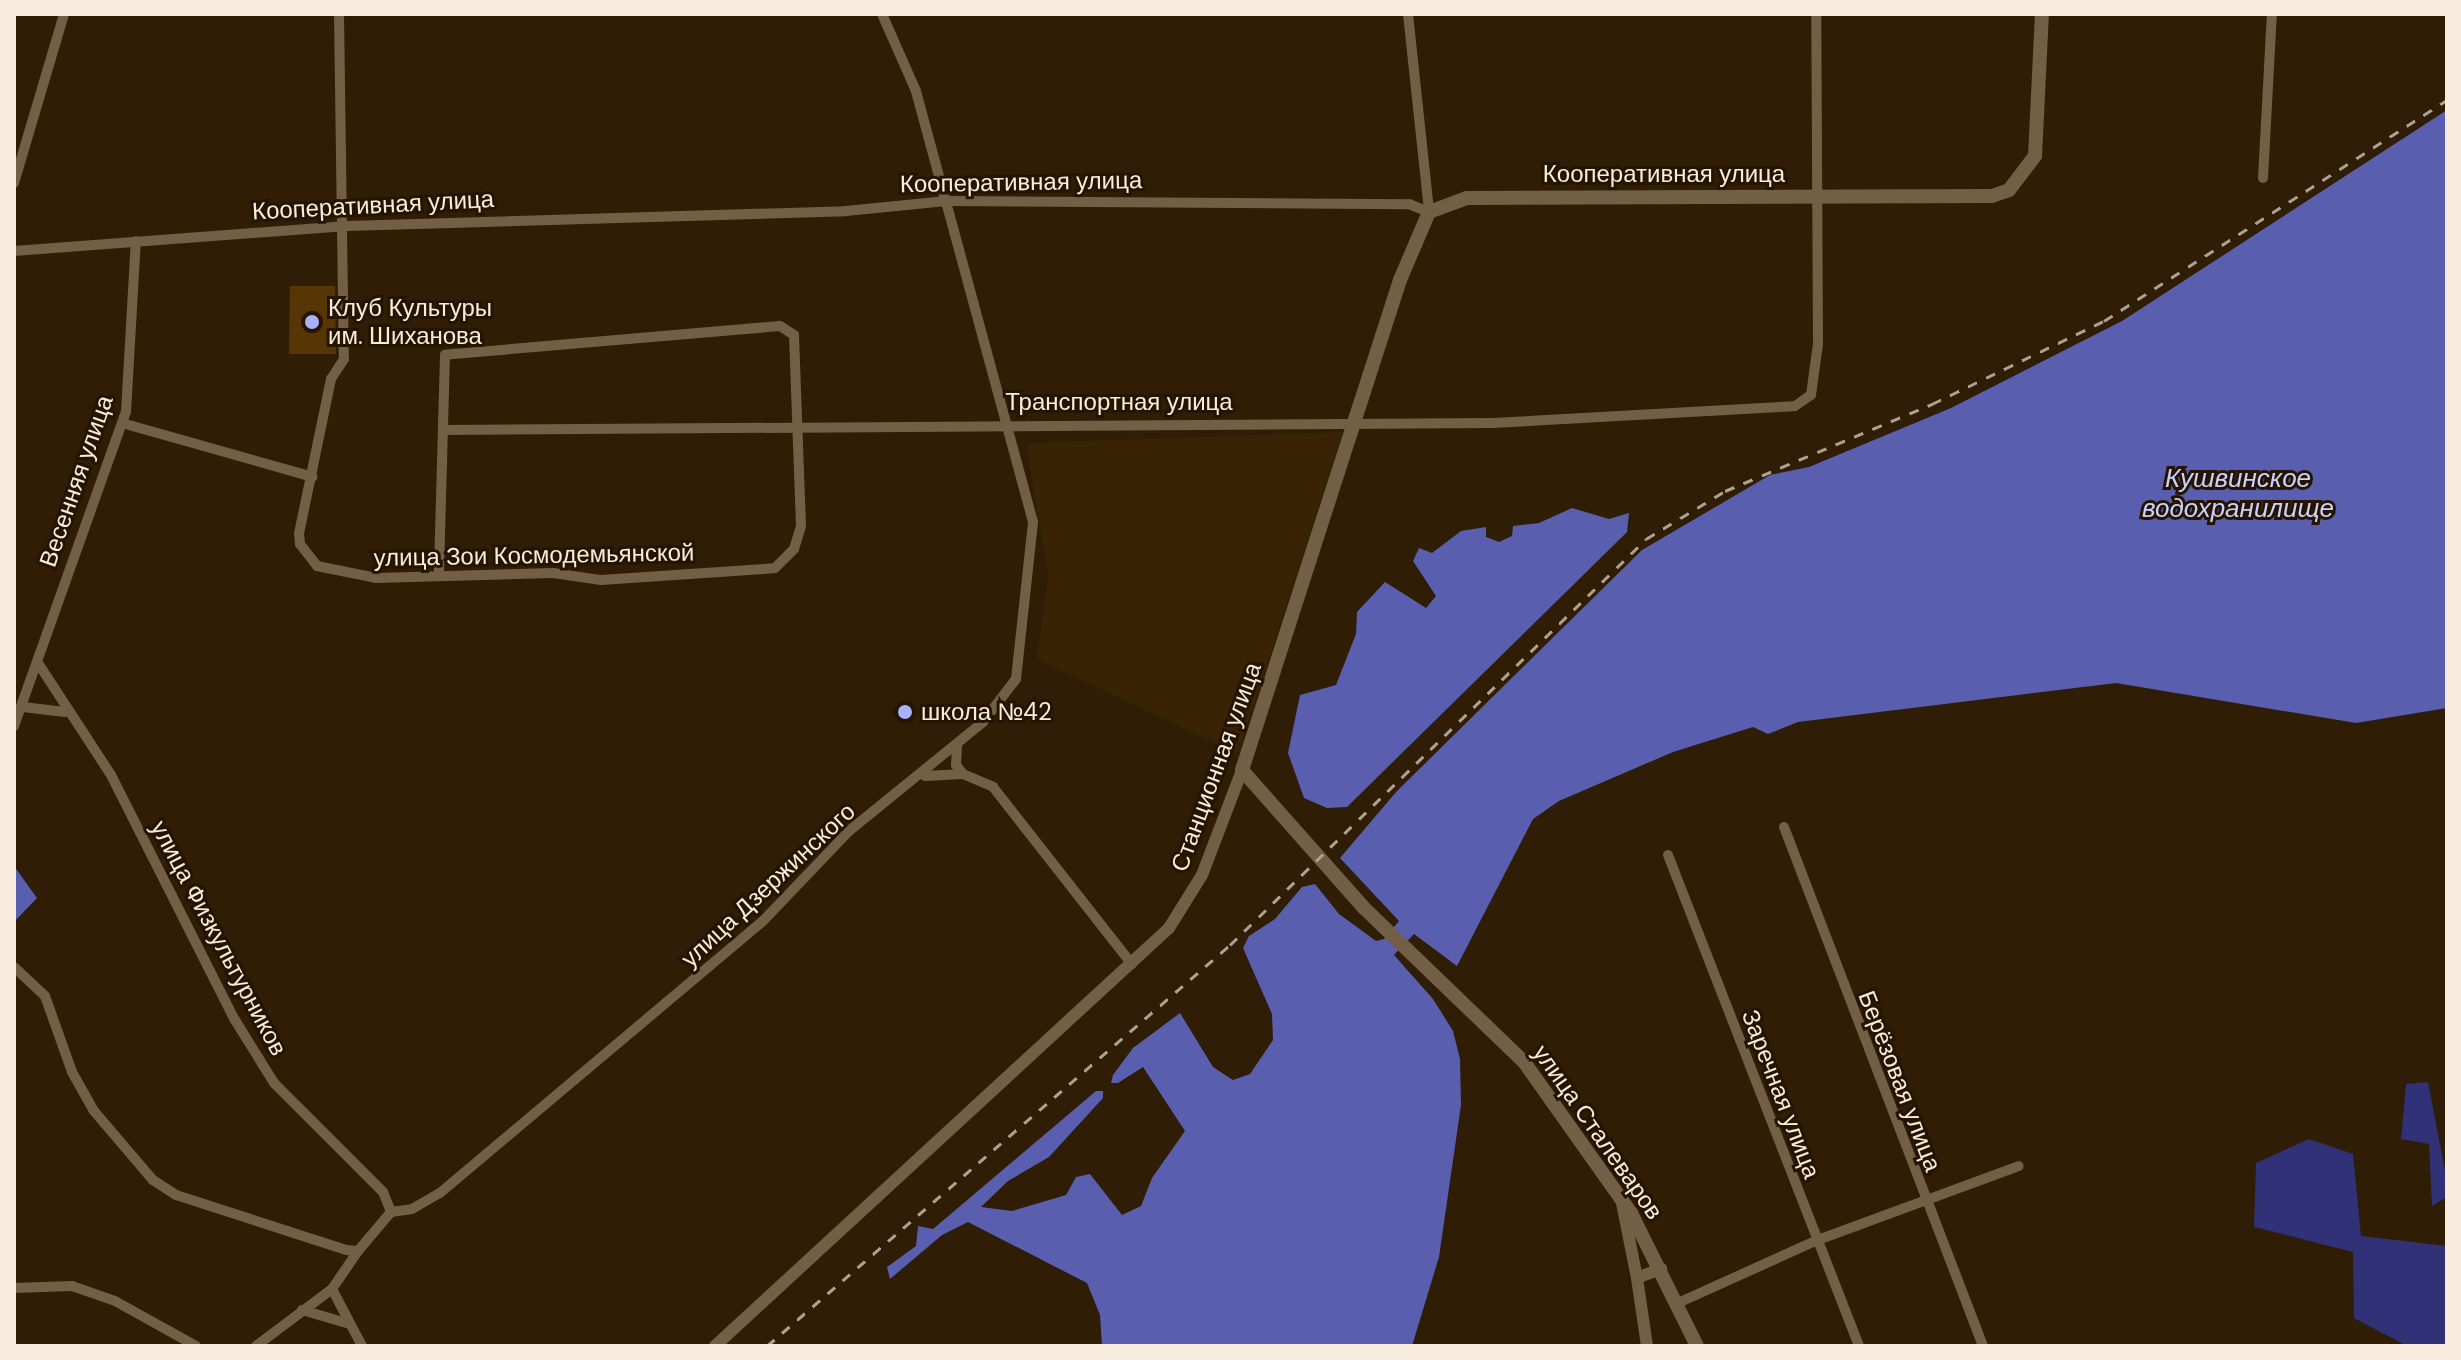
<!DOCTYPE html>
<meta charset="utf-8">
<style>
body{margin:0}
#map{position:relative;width:2461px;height:1360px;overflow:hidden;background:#2f1d06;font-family:"DM Sans",sans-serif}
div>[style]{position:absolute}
.built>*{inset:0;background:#3a2305}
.green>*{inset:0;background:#303176}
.water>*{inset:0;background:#595fae}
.building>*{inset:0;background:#573606}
.minor>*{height:10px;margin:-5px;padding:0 5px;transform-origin:5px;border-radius:5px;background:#735e46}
.tertiary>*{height:12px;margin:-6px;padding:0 6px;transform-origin:6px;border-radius:6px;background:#735e46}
.secondary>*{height:14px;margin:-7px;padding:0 7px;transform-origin:7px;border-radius:7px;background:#735e46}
.rail>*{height:3px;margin-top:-1.5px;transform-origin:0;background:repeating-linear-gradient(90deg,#afa18f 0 10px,transparent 0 20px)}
.dots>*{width:22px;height:22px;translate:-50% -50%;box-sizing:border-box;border:4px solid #251400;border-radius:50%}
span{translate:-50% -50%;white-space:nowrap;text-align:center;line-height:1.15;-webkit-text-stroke:6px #251400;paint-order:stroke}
.street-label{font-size:24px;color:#f8ecde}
.poi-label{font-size:24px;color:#f8ecde}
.left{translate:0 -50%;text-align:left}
.water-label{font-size:26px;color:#cad1fe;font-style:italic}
.frame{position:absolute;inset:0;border:16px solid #f8ecde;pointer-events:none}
</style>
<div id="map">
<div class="built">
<div style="clip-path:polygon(1343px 432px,1238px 754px,1037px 659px,1048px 576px,1026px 443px)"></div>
</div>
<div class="green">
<div style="clip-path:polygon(2428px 1082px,2447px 1181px,2447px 1197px,2432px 1206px,2429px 1144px,2401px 1139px,2406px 1084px)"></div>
<div style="clip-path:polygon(2309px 1139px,2353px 1154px,2361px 1236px,2447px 1246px,2447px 1346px,2407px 1346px,2354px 1318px,2353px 1252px,2254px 1227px,2256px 1163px)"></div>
</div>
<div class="water">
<div style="clip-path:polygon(2447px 110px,2447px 708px,2356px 723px,2116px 683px,1798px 722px,1768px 734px,1753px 727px,1673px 752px,1559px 801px,1533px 819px,1457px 966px,1414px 934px,1394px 955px,1433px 999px,1453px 1031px,1460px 1059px,1461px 1105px,1439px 1257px,1412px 1346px,1102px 1346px,1100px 1315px,1087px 1283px,968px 1222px,942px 1235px,890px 1279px,887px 1267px,916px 1246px,918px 1226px,933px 1229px,1096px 1091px,1103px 1091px,1103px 1098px,1049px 1157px,1008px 1181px,981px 1207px,1012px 1211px,1066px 1195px,1076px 1177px,1090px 1174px,1122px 1215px,1141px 1206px,1152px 1178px,1185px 1131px,1143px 1067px,1118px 1083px,1111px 1083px,1113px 1075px,1133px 1048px,1180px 1013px,1213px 1067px,1233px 1080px,1250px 1074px,1273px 1040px,1272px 1014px,1243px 948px,1249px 936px,1275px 919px,1302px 887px,1315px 884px,1339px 914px,1376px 941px,1384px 939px,1399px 921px,1340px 858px,1397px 791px,1642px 550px,1770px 475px,1809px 467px,1951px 408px,2122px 321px)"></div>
<div style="clip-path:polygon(1572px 508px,1609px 519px,1629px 513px,1627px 532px,1347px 807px,1327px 808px,1304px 798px,1288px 753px,1300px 695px,1336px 685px,1356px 634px,1357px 612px,1385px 582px,1426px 608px,1436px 596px,1413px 561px,1419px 548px,1432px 553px,1461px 531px,1486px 527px,1486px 537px,1499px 542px,1512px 536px,1513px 526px,1539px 523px)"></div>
<div style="clip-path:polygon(14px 866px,37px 898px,14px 922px)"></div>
</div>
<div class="building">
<div style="clip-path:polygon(290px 286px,335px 286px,336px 354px,289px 354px)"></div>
</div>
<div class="minor">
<div style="left:339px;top:14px;width:345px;rotate:89.2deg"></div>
<div style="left:344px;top:359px;width:24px;rotate:123deg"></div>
<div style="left:331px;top:379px;width:157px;rotate:101.7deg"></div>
<div style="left:299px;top:533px;width:11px;rotate:85deg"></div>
<div style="left:300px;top:544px;width:28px;rotate:52deg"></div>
<div style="left:317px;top:566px;width:60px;rotate:11.5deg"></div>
<div style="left:376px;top:578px;width:177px;rotate:-1.6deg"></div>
<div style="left:553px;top:573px;width:49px;rotate:8.3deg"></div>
<div style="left:601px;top:580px;width:174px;rotate:-3.9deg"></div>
<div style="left:775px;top:568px;width:27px;rotate:-45deg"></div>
<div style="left:794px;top:549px;width:24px;rotate:-73deg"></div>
<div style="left:801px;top:526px;width:191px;rotate:-92.1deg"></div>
<div style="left:794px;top:335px;width:17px;rotate:-147deg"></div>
<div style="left:780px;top:326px;width:336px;rotate:175.1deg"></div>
<div style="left:445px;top:355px;width:220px;rotate:91.6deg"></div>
<div style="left:1408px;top:14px;width:199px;rotate:83.9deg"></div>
<div style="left:2263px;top:178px;width:164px;rotate:-86.9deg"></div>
<div style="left:14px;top:183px;width:176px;rotate:-73.5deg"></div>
<div style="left:14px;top:251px;width:334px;rotate:-4.3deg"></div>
<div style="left:347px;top:226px;width:499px;rotate:-1.7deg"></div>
<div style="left:846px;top:211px;width:101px;rotate:-5.7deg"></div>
<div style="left:947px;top:201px;width:462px;rotate:0.4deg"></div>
<div style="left:1409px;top:204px;width:22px;rotate:22deg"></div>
<div style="left:122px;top:423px;width:198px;rotate:15.8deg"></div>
<div style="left:443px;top:430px;width:1050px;rotate:-0.38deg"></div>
<div style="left:1493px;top:423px;width:302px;rotate:-3.2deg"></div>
<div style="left:1795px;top:406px;width:19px;rotate:-35deg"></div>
<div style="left:1811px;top:395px;width:51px;rotate:-82.2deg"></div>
<div style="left:1818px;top:344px;width:330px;rotate:-90.3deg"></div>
<div style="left:38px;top:663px;width:134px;rotate:56.9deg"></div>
<div style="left:111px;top:775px;width:275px;rotate:63.2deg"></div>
<div style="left:235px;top:1020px;width:74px;rotate:58.2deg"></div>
<div style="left:274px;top:1083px;width:154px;rotate:45deg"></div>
<div style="left:383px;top:1192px;width:22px;rotate:68deg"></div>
<div style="left:391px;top:1212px;width:21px;rotate:-8deg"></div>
<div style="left:412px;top:1209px;width:32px;rotate:-30deg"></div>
<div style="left:440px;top:1193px;width:422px;rotate:-40.1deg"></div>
<div style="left:763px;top:921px;width:124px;rotate:-46.3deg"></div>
<div style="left:849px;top:831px;width:173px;rotate:-39.1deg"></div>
<div style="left:983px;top:722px;width:54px;rotate:-52.5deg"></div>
<div style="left:1016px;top:679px;width:158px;rotate:-83.8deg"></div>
<div style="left:1033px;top:522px;width:447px;rotate:-105.2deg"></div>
<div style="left:916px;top:91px;width:84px;rotate:-113.8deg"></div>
<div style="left:23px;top:707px;width:42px;rotate:6.8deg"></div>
<div style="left:14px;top:726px;width:333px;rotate:-70.4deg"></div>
<div style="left:126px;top:412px;width:171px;rotate:-86.7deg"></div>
<div style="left:957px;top:746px;width:19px;rotate:93deg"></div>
<div style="left:956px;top:765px;width:11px;rotate:52deg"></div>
<div style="left:963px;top:774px;width:33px;rotate:23deg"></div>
<div style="left:993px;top:787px;width:225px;rotate:51.9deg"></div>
<div style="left:925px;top:776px;width:38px;rotate:-3deg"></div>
<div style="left:1784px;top:827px;width:556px;rotate:69.02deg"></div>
<div style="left:1668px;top:855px;width:527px;rotate:68.74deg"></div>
<div style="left:14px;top:967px;width:42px;rotate:43.1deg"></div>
<div style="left:45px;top:996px;width:81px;rotate:70.4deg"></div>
<div style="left:72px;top:1072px;width:45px;rotate:60.6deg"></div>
<div style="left:94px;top:1111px;width:91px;rotate:49.5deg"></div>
<div style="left:153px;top:1180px;width:27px;rotate:33deg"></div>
<div style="left:176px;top:1195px;width:179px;rotate:17.9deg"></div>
<div style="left:346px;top:1250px;width:12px;rotate:5deg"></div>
<div style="left:358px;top:1251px;width:51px;rotate:-49.8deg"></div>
<div style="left:14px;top:1288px;width:58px;rotate:-2deg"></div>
<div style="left:72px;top:1286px;width:46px;rotate:19.2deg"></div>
<div style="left:115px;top:1301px;width:93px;rotate:29.1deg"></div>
<div style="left:332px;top:1289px;width:64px;rotate:62.2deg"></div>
<div style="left:1678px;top:1303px;width:150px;rotate:-24.3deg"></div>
<div style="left:1815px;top:1241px;width:217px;rotate:-20.2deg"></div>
<div style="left:302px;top:1310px;width:50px;rotate:16.3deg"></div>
<div style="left:256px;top:1346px;width:95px;rotate:-36.9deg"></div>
<div style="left:332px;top:1289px;width:46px;rotate:-55.6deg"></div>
</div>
<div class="tertiary">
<div style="left:1622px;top:1203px;width:76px;rotate:78.7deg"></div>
<div style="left:715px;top:1346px;width:617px;rotate:-42.64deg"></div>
<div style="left:1169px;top:928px;width:62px;rotate:-58.1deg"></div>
<div style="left:1202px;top:875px;width:112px;rotate:-69.1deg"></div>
<div style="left:1647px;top:1346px;width:69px;rotate:-98.4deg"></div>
<div style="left:1637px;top:1278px;width:26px;rotate:-21deg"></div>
</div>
<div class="secondary">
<div style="left:1697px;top:1346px;width:148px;rotate:-116.4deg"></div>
<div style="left:1631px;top:1213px;width:185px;rotate:-125.3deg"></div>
<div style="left:1524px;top:1062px;width:222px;rotate:-136.1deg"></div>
<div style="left:1364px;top:908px;width:184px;rotate:-131.5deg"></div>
<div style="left:1242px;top:770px;width:515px;rotate:-72.13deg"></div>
<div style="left:1400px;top:280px;width:74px;rotate:-66.9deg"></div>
<div style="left:1429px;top:212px;width:40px;rotate:-20.2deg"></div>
<div style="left:1467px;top:198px;width:525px;rotate:-0.22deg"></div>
<div style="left:1992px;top:196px;width:18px;rotate:-19deg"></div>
<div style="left:2009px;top:190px;width:43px;rotate:-52.6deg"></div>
<div style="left:2035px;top:156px;width:142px;rotate:-87.2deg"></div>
</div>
<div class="rail">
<div style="left:767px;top:1346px;width:613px;rotate:-40.9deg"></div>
<div style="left:1230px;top:945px;width:581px;rotate:-44.3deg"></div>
<div style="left:1646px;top:539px;width:92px;rotate:-31.3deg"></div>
<div style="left:1725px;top:491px;width:225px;rotate:-22.8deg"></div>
<div style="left:1932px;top:404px;width:191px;rotate:-25.8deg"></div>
<div style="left:2104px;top:321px;width:408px;rotate:-32.8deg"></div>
</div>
<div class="dots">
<div style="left:312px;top:322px;background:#a7b1fc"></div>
<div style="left:905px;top:712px;background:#a7b1fc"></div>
</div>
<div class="street-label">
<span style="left:1664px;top:174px">Кооперативная улица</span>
<span style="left:1021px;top:182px;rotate:-1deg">Кооперативная улица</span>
<span style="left:373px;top:205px;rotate:-3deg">Кооперативная улица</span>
<span style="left:1119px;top:402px">Транспортная улица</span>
<span style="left:76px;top:481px;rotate:-71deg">Весенняя улица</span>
<span style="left:534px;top:555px;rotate:-1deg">улица Зои Космодемьянской</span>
<span style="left:1216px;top:767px;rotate:-70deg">Станционная улица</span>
<span style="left:768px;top:885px;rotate:-43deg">улица Дзержинского</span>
<span style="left:219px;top:938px;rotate:62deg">улица Физкультурников</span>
<span style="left:1900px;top:1081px;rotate:69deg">Берёзовая улица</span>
<span style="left:1781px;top:1094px;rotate:69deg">Заречная улица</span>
<span style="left:1598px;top:1132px;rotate:55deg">улица Сталеваров</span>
</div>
<div class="poi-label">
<span class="left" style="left:328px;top:322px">Клуб Культуры<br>им. Шиханова</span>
<span class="left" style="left:921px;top:712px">школа №42</span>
</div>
<div class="water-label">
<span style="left:2238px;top:494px">Кушвинское<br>водохранилище</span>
</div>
<div class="frame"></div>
</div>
